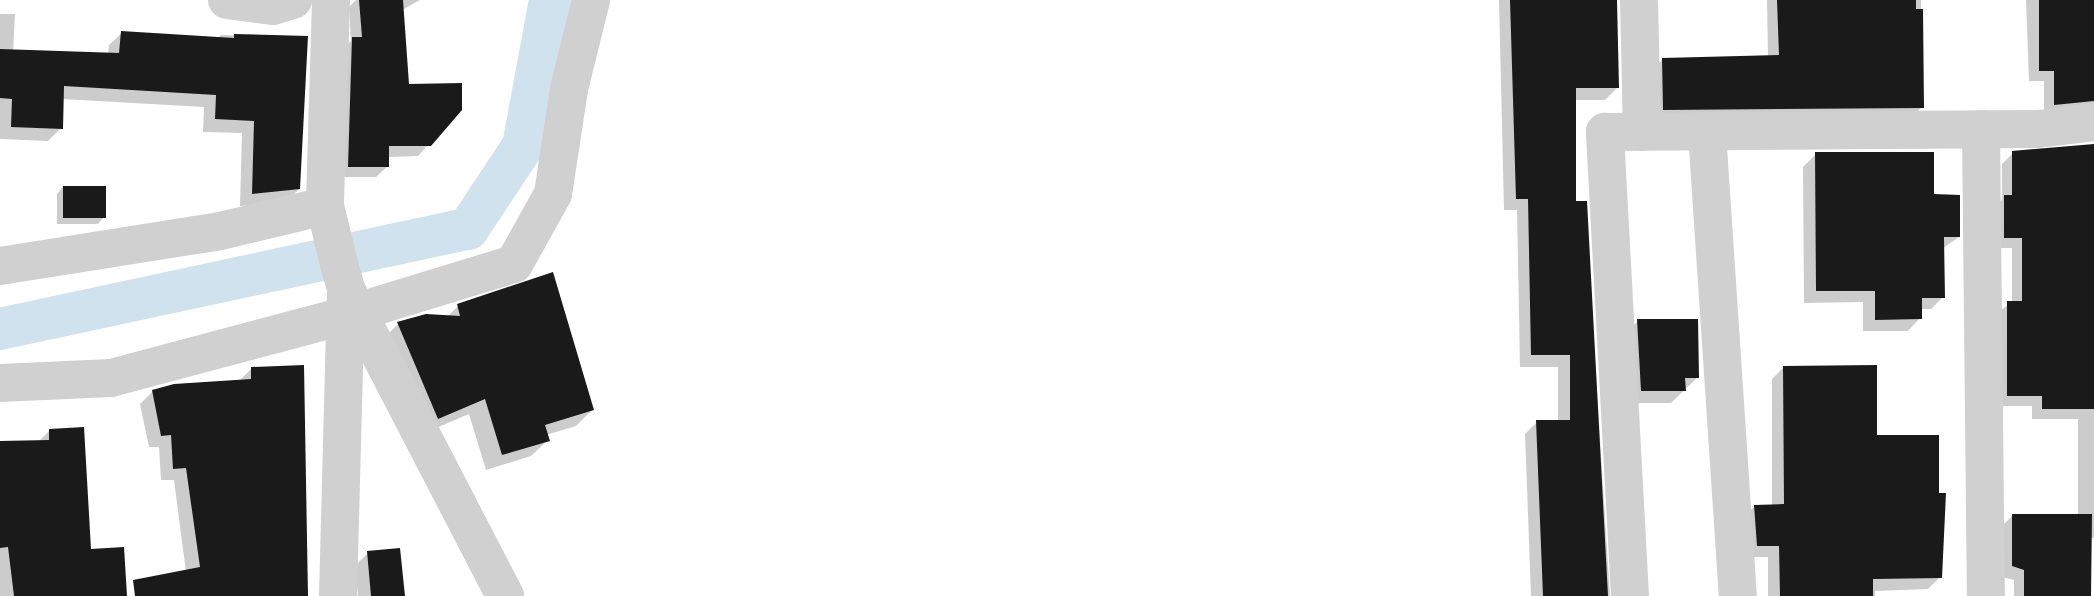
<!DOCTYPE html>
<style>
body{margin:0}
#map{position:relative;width:2094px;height:596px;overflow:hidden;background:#fff;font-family:Roboto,sans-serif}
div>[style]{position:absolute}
.shadow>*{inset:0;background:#0003}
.canal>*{height:42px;margin:-21px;padding:0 21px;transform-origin:21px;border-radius:21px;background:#cfe2ee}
.building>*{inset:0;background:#1a1a1a}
.minor>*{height:38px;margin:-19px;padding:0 19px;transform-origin:19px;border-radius:19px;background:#d0d0d0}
span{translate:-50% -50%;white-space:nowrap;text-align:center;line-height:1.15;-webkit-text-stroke:7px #fff;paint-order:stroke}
</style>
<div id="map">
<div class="shadow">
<div style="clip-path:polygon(356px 0,420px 0,402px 10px,408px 86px,429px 144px,418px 156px,388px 157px,388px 166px,376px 177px,338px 177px,341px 50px,351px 41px,349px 7px)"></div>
<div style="clip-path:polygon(1499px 0,1616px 0,1617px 88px,1605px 100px,1574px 100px,1574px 203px,1585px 202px,1610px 596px,1531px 596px,1525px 434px,1537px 422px,1558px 422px,1558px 367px,1520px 367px,1517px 210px,1504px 210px)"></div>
<div style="clip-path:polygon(1767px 0,1921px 0,1922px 107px,1911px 118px,1653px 120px,1652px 70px,1663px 59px,1768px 57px)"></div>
<div style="clip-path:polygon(2026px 0,2094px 0,2094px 116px,2044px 115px,2044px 81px,2029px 81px)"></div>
<div style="clip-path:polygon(0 14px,15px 14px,13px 52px,108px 55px,109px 45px,122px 33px,217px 39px,221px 35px,306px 37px,299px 189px,286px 202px,240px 206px,242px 133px,203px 132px,204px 107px,62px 99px,61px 128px,48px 141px,0 139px)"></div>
<div style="clip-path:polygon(2094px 146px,2094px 538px,2090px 538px,2089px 596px,2014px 596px,2014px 580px,2002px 577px,2002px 526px,2013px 515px,2078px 515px,2078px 419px,2032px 419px,2032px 406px,1997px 406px,1997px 313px,2012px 302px,2012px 248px,1994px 248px,1994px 208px,2002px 200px,2002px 164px,2013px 153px)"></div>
<div style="clip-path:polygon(1816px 154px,1932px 196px,1959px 237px,1942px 249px,1943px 297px,1931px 309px,1920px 309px,1920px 318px,1908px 331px,1863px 331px,1863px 302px,1804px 303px,1803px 167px)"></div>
<div style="clip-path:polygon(63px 187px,104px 217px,98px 224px,57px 224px,57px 194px)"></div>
<div style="clip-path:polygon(458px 306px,592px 410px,576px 426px,546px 435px,548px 440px,531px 456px,486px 470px,469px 414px,422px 434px,382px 340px,398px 324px,447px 317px)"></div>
<div style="clip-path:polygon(1638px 321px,1698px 377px,1671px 403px,1629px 403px,1625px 334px)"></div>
<div style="clip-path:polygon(1784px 367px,1875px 437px,1940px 577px,1928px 589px,1875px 591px,1875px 596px,1768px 596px,1768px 557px,1745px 557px,1742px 518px,1755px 506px,1772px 506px,1772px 379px)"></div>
<div style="clip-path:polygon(251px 369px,306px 596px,177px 596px,186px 572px,174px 480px,161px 480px,159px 447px,149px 447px,140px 404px,153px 391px,238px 382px)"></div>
<div style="clip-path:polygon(49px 431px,89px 551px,126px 596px,0 596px,0 443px,38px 442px)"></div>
<div style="clip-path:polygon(368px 553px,403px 596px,358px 596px,355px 566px)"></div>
</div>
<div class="canal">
<div style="left:0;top:329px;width:479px;rotate:-12.1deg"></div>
<div style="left:468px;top:229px;width:100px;rotate:-56.5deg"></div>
<div style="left:523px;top:146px;width:148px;rotate:-79.5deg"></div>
</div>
<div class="building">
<div style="clip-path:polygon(359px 0,403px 0,409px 84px,462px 83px,462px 110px,431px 146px,389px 146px,389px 167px,348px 167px,352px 37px,362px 37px)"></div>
<div style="clip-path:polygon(1510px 0,1617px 0,1619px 88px,1576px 88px,1576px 201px,1587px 201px,1608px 596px,1543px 596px,1536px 420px,1570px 420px,1570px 355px,1531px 355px,1528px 199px,1516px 199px)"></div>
<div style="clip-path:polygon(1777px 0,1916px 0,1916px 9px,1923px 9px,1924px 108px,1663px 110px,1662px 58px,1779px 55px)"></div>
<div style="clip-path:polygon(2039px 0,2094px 0,2094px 101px,2054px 105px,2054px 71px,2039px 71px)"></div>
<div style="clip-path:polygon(121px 31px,234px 38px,234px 34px,308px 36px,300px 189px,252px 194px,254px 121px,215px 119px,216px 95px,64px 86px,63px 129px,11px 127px,12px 99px,0 98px,0 49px,119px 53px)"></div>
<div style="clip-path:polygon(2094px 144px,2094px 409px,2042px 409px,2042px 396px,2007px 396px,2007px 301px,2022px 301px,2022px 238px,2004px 238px,2004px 195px,2012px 195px,2012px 151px)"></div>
<div style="clip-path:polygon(1815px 152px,1934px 152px,1934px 194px,1960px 195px,1960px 237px,1944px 237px,1945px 298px,1922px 298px,1922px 319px,1875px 320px,1875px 291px,1816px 291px)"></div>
<div style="clip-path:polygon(63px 186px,106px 186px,106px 218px,63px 218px)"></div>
<div style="clip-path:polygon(553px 272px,594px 410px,545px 425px,550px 441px,502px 455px,485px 399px,438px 419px,397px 322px,426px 314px,460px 316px,457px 304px)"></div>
<div style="clip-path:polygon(1637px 319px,1698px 319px,1699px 378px,1685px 378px,1686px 391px,1641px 391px)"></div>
<div style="clip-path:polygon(304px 365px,308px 596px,135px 596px,133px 580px,200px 567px,186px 468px,173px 469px,171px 435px,161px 436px,152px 390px,174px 384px,251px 379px,251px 367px)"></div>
<div style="clip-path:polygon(1877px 365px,1877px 435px,1939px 435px,1939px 493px,1946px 493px,1942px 578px,1873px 579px,1873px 596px,1780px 596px,1779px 546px,1757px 546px,1754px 505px,1784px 504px,1783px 366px)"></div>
<div style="clip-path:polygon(84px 427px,91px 549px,124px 547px,127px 596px,14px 596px,8px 547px,0 548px,0 441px,49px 440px,49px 429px)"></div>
<div style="clip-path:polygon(2012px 514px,2092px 514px,2091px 596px,2024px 596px,2024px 570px,2012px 566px)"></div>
<div style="clip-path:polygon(400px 548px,405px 596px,371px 596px,367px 551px)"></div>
</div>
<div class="minor">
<div style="left:227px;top:0;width:46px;rotate:7.4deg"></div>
<div style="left:273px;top:6px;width:21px;rotate:-17deg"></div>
<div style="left:331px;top:0;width:206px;rotate:91.7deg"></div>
<div style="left:325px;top:206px;width:60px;rotate:76.4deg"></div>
<div style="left:339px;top:264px;width:26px;rotate:74deg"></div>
<div style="left:346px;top:289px;width:346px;rotate:62.6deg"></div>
<div style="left:1639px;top:0;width:132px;rotate:88.7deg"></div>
<div style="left:1981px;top:129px;width:467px;rotate:89.4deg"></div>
<div style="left:1707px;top:132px;width:465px;rotate:86.2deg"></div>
<div style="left:0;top:266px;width:223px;rotate:-9deg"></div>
<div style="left:220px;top:231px;width:108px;rotate:-13.4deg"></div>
<div style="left:360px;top:311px;width:161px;rotate:-17deg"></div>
<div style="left:514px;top:264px;width:80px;rotate:-60.9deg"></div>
<div style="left:553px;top:194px;width:106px;rotate:-81.3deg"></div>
<div style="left:569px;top:89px;width:92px;rotate:-76.1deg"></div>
<div style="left:0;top:383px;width:111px;rotate:-2.6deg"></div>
<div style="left:111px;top:378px;width:245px;rotate:-14.9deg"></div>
<div style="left:338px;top:596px;width:305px;rotate:-88.5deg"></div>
<div style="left:1630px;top:596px;width:465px;rotate:-93.1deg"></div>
<div style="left:1605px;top:132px;width:433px;rotate:-0.4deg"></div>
<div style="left:2038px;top:129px;width:56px;rotate:-7.1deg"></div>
</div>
</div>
